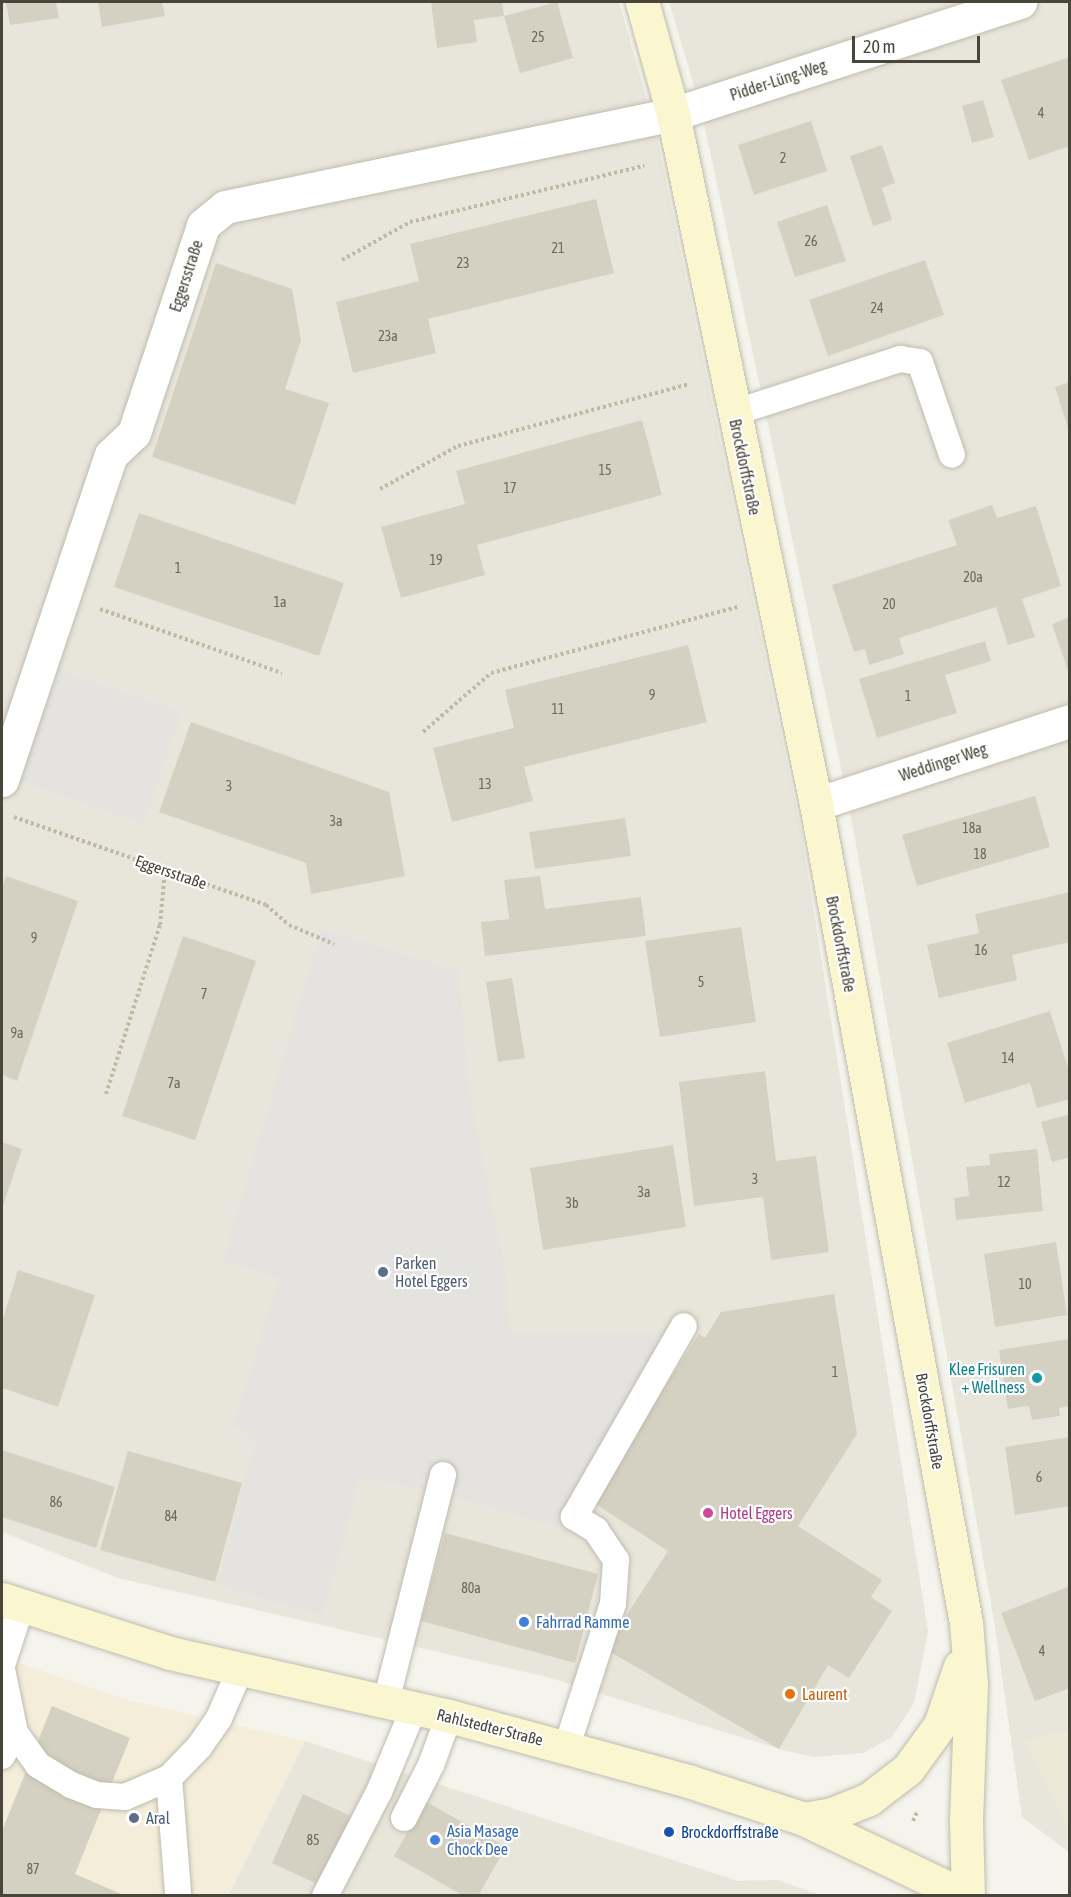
<!DOCTYPE html>
<meta charset="utf-8">
<style>
body{margin:0}
#map{position:relative;width:1071px;height:1897px;overflow:hidden;background:#f4f3ec;font-family:"Asap Condensed",sans-serif}
div>[style]{position:absolute}
.residential>*{inset:0;background:#e8e6da}
.commercial>*{inset:0;background:#f4edda}
.education>*{inset:0;background:#ece9d7}
.parking>*{inset:0;background:#e4e3e0}
.building>*{inset:0;background:#d5d1c2}
.path>*{height:4px;margin-top:-2px;transform-origin:0;background:repeating-linear-gradient(90deg,#c0baa2 0 3px,transparent 0 6px)}
.roads{filter:drop-shadow(0 0 2px #bfbcaf) drop-shadow(0 0 2px #bfbcaf)}
.lane>*{height:26px;margin:-13px;padding:0 13px;transform-origin:13px;border-radius:13px;background:#fff}
.street>*{height:33px;margin:-16.5px;padding:0 16.5px;transform-origin:16.5px;border-radius:16.5px;background:#fff}
.secondary>*{height:33px;margin:-16.5px;padding:0 16.5px;transform-origin:16.5px;border-radius:16.5px;background:#faf7d0}
.dots>*{width:16px;height:16px;translate:-50% -50%;box-sizing:border-box;border:3px solid #fff;border-radius:50%}
span{translate:-50% -50%;white-space:nowrap;text-align:center;line-height:1.15;-webkit-text-stroke:4.5px #fff;paint-order:stroke}
.number-label{font-size:14px;color:#6b685c}
.number-label span{-webkit-text-stroke-width:0}
.street-label{font-size:16px;color:#48453a}
.service-label{font-size:16px;color:#4e5e75}
.left{translate:0 -50%;text-align:left}
.culture-label{font-size:16px;color:#0d838f}
.right{translate:-100% -50%;text-align:right}
.hotel-label{font-size:16px;color:#b23c85}
.shop-label{font-size:16px;color:#366cbe}
.food-label{font-size:16px;color:#c56008}
.transit-label{font-size:16px;color:#164399}
.frame{position:absolute;inset:0;border:3px solid #48453a;pointer-events:none}
.scale{position:absolute;left:852px;top:36px;width:128px;height:27px;box-sizing:border-box;border:3px solid #48453a;border-top:0;padding-left:8px;font-size:18px;line-height:21px;white-space:nowrap;color:#48453a;-webkit-text-stroke:4px #fff;paint-order:stroke}
</style>
<div id="map">
<div class="residential">
<div style="clip-path:polygon(2px 2px,619px 2px,656px 133px,801px 831px,928px 1632px,914px 1703px,892px 1737px,863px 1753px,813px 1757px,779px 1749px,547px 1677px,118px 1578px,2px 1532px)"></div>
<div style="clip-path:polygon(669px 2px,1069px 2px,1069px 1852px,1022px 1817px,994px 1620px,850px 811px,701px 109px)"></div>
<div style="clip-path:polygon(305px 1741px,738px 1881px,778px 1880px,819px 1895px,228px 1896px)"></div>
</div>
<div class="commercial">
<div style="clip-path:polygon(2px 1657px,124px 1699px,305px 1741px,228px 1895px,2px 1896px)"></div>
</div>
<div class="education">
<div style="clip-path:polygon(1069px 1731px,1070px 1731px,1069px 1828px,1024px 1741px)"></div>
</div>
<div class="parking">
<div style="clip-path:polygon(53px 668px,182px 711px,144px 824px,15px 780px)"></div>
<div style="clip-path:polygon(321px 929px,459px 971px,470px 1097px,505px 1267px,510px 1332px,665px 1333px,557px 1527px,437px 1492px,360px 1478px,323px 1616px,217px 1585px,256px 1441px,233px 1426px,279px 1278px,223px 1261px)"></div>
</div>
<div class="building">
<div style="clip-path:polygon(6px 2px,56px 2px,59px 18px,10px 25px)"></div>
<div style="clip-path:polygon(98px 2px,162px 2px,165px 16px,102px 27px)"></div>
<div style="clip-path:polygon(431px 2px,502px 2px,504px 16px,474px 20px,477px 42px,437px 48px)"></div>
<div style="clip-path:polygon(557px 2px,573px 58px,520px 73px,504px 16px)"></div>
<div style="clip-path:polygon(1070px 57px,1070px 146px,1029px 160px,1001px 80px)"></div>
<div style="clip-path:polygon(983px 100px,994px 137px,972px 143px,962px 106px)"></div>
<div style="clip-path:polygon(811px 121px,827px 171px,754px 195px,738px 145px)"></div>
<div style="clip-path:polygon(882px 145px,895px 183px,882px 188px,892px 220px,873px 226px,850px 156px)"></div>
<div style="clip-path:polygon(596px 199px,614px 273px,428px 319px,436px 353px,353px 373px,336px 302px,419px 281px,410px 244px)"></div>
<div style="clip-path:polygon(827px 205px,846px 261px,795px 277px,777px 222px)"></div>
<div style="clip-path:polygon(925px 260px,944px 315px,828px 356px,809px 300px)"></div>
<div style="clip-path:polygon(216px 263px,292px 289px,301px 340px,285px 389px,329px 403px,295px 505px,152px 457px)"></div>
<div style="clip-path:polygon(1070px 382px,1070px 431px,1069px 431px,1055px 387px)"></div>
<div style="clip-path:polygon(642px 420px,662px 495px,477px 545px,485px 575px,401px 598px,381px 527px,465px 504px,456px 471px)"></div>
<div style="clip-path:polygon(992px 505px,997px 518px,1036px 506px,1061px 586px,1022px 599px,1035px 637px,1008px 645px,996px 607px,899px 638px,904px 654px,869px 665px,865px 649px,854px 652px,832px 585px,957px 545px,948px 520px)"></div>
<div style="clip-path:polygon(139px 513px,344px 583px,319px 656px,114px 587px)"></div>
<div style="clip-path:polygon(1070px 617px,1070px 674px,1069px 674px,1052px 624px)"></div>
<div style="clip-path:polygon(985px 641px,991px 661px,945px 675px,957px 713px,877px 738px,859px 679px)"></div>
<div style="clip-path:polygon(688px 645px,707px 722px,524px 767px,533px 801px,452px 822px,433px 748px,514px 728px,505px 690px)"></div>
<div style="clip-path:polygon(191px 722px,389px 792px,405px 876px,311px 894px,306px 863px,159px 812px)"></div>
<div style="clip-path:polygon(1035px 796px,1050px 847px,917px 886px,902px 835px)"></div>
<div style="clip-path:polygon(625px 818px,631px 856px,535px 869px,529px 832px)"></div>
<div style="clip-path:polygon(6px 876px,78px 901px,17px 1081px,2px 1075px,2px 889px)"></div>
<div style="clip-path:polygon(540px 876px,545px 909px,641px 897px,646px 936px,485px 956px,481px 922px,509px 919px,504px 880px)"></div>
<div style="clip-path:polygon(1070px 892px,1070px 942px,1012px 955px,1017px 980px,939px 998px,927px 945px,979px 933px,975px 914px)"></div>
<div style="clip-path:polygon(741px 927px,756px 1022px,660px 1037px,645px 941px)"></div>
<div style="clip-path:polygon(183px 936px,256px 961px,195px 1140px,122px 1116px)"></div>
<div style="clip-path:polygon(512px 978px,525px 1058px,498px 1062px,486px 982px)"></div>
<div style="clip-path:polygon(1050px 1011px,1070px 1074px,1070px 1099px,1037px 1108px,1030px 1083px,965px 1103px,947px 1043px)"></div>
<div style="clip-path:polygon(765px 1071px,776px 1161px,816px 1156px,829px 1252px,771px 1260px,763px 1197px,694px 1206px,679px 1082px)"></div>
<div style="clip-path:polygon(1070px 1114px,1070px 1157px,1052px 1162px,1041px 1122px)"></div>
<div style="clip-path:polygon(2px 1142px,22px 1149px,2px 1209px)"></div>
<div style="clip-path:polygon(673px 1145px,686px 1227px,543px 1250px,530px 1168px)"></div>
<div style="clip-path:polygon(1037px 1149px,1043px 1211px,956px 1220px,954px 1198px,969px 1196px,966px 1167px,990px 1165px,989px 1154px)"></div>
<div style="clip-path:polygon(1056px 1242px,1067px 1315px,995px 1327px,984px 1254px)"></div>
<div style="clip-path:polygon(18px 1270px,95px 1295px,58px 1407px,2px 1388px,2px 1322px)"></div>
<div style="clip-path:polygon(834px 1294px,857px 1434px,798px 1526px,882px 1580px,871px 1597px,892px 1611px,849px 1678px,828px 1665px,779px 1749px,605px 1649px,668px 1551px,591px 1501px,699px 1334px,705px 1338px,721px 1312px)"></div>
<div style="clip-path:polygon(1070px 1339px,1070px 1406px,1059px 1408px,1060px 1416px,1032px 1420px,1029px 1406px,1008px 1409px,999px 1350px)"></div>
<div style="clip-path:polygon(1070px 1437px,1070px 1506px,1015px 1515px,1005px 1447px)"></div>
<div style="clip-path:polygon(2px 1450px,115px 1487px,96px 1548px,2px 1517px)"></div>
<div style="clip-path:polygon(128px 1451px,242px 1483px,215px 1582px,100px 1550px)"></div>
<div style="clip-path:polygon(445px 1533px,598px 1574px,575px 1663px,421px 1621px)"></div>
<div style="clip-path:polygon(1070px 1586px,1070px 1688px,1035px 1701px,1001px 1613px)"></div>
<div style="clip-path:polygon(52px 1706px,130px 1738px,75px 1874px,126px 1896px,2px 1896px,2px 1831px)"></div>
<div style="clip-path:polygon(303px 1794px,355px 1818px,324px 1887px,272px 1863px)"></div>
<div style="clip-path:polygon(425px 1801px,506px 1847px,478px 1896px,464px 1896px,394px 1856px)"></div>
</div>
<div class="path">
<div style="left:342px;top:260px;width:78px;rotate:-29.2deg"></div>
<div style="left:410px;top:222px;width:241px;rotate:-13.5deg"></div>
<div style="left:380px;top:489px;width:89px;rotate:-28.9deg"></div>
<div style="left:458px;top:446px;width:239px;rotate:-15deg"></div>
<div style="left:100px;top:609px;width:193px;rotate:19.4deg"></div>
<div style="left:423px;top:732px;width:90px;rotate:-40.9deg"></div>
<div style="left:491px;top:673px;width:255px;rotate:-15deg"></div>
<div style="left:14px;top:817px;width:267px;rotate:19.2deg"></div>
<div style="left:266px;top:905px;width:30px;rotate:41deg"></div>
<div style="left:289px;top:925px;width:49px;rotate:22.9deg"></div>
<div style="left:106px;top:1094px;width:177px;rotate:-72.3deg"></div>
<div style="left:160px;top:925px;width:55px;rotate:-84.8deg"></div>
<div style="left:913px;top:1821px;width:10px;rotate:-66deg"></div>
</div>
<div class="roads">
<div class="lane">
<div style="left:733px;top:413px;width:176px;rotate:-17.9deg"></div>
<div style="left:900px;top:359px;width:20px;rotate:9deg"></div>
<div style="left:920px;top:362px;width:98px;rotate:71deg"></div>
<div style="left:2px;top:1665px;width:61px;rotate:-71.9deg"></div>
<div style="left:2px;top:1669px;width:65px;rotate:78.5deg"></div>
<div style="left:15px;top:1733px;width:39px;rotate:54deg"></div>
<div style="left:38px;top:1765px;width:39px;rotate:31deg"></div>
<div style="left:71px;top:1785px;width:28px;rotate:21deg"></div>
<div style="left:97px;top:1795px;width:28px;rotate:4deg"></div>
<div style="left:125px;top:1797px;width:48px;rotate:-23.4deg"></div>
<div style="left:169px;top:1778px;width:43px;rotate:-45.9deg"></div>
<div style="left:199px;top:1747px;width:35px;rotate:-55deg"></div>
<div style="left:219px;top:1718px;width:52px;rotate:-66.4deg"></div>
<div style="left:386px;top:1702px;width:234px;rotate:-75.9deg"></div>
<div style="left:567px;top:1746px;width:149px;rotate:-72.1deg"></div>
<div style="left:613px;top:1604px;width:44px;rotate:-86.1deg"></div>
<div style="left:616px;top:1560px;width:36px;rotate:-124deg"></div>
<div style="left:596px;top:1530px;width:26px;rotate:-149deg"></div>
<div style="left:574px;top:1517px;width:220px;rotate:-60.1deg"></div>
<div style="left:2px;top:1756px;width:26px;rotate:-61deg"></div>
<div style="left:169px;top:1778px;width:115px;rotate:85.5deg"></div>
<div style="left:404px;top:1818px;width:59px;rotate:-63deg"></div>
<div style="left:431px;top:1765px;width:52px;rotate:-69.8deg"></div>
<div style="left:325px;top:1896px;width:117px;rotate:-62.6deg"></div>
<div style="left:379px;top:1792px;width:91px;rotate:-67.4deg"></div>
</div>
<div class="street">
<div style="left:2px;top:780px;width:343px;rotate:-71.5deg"></div>
<div style="left:111px;top:455px;width:32px;rotate:-44deg"></div>
<div style="left:134px;top:433px;width:219px;rotate:-71.6deg"></div>
<div style="left:203px;top:225px;width:28px;rotate:-39deg"></div>
<div style="left:225px;top:207px;width:458px;rotate:-11.7deg"></div>
<div style="left:673px;top:114px;width:365px;rotate:-17.9deg"></div>
<div style="left:816px;top:804px;width:267px;rotate:-18.1deg"></div>
</div>
<div class="secondary">
<div style="left:642px;top:2px;width:116px;rotate:74.5deg"></div>
<div style="left:673px;top:114px;width:705px;rotate:78.29deg"></div>
<div style="left:816px;top:804px;width:833px;rotate:79.62deg"></div>
<div style="left:966px;top:1623px;width:61px;rotate:85.3deg"></div>
<div style="left:971px;top:1684px;width:137px;rotate:92.1deg"></div>
<div style="left:966px;top:1821px;width:75px;rotate:88.5deg"></div>
<div style="left:2px;top:1599px;width:176px;rotate:17.8deg"></div>
<div style="left:170px;top:1653px;width:286px;rotate:12.7deg"></div>
<div style="left:449px;top:1716px;width:248px;rotate:15.2deg"></div>
<div style="left:688px;top:1781px;width:122px;rotate:18.1deg"></div>
<div style="left:804px;top:1819px;width:178px;rotate:25.6deg"></div>
<div style="left:804px;top:1819px;width:28px;rotate:-10deg"></div>
<div style="left:832px;top:1814px;width:40px;rotate:-22deg"></div>
<div style="left:869px;top:1799px;width:49px;rotate:-37.6deg"></div>
<div style="left:908px;top:1769px;width:54px;rotate:-54deg"></div>
<div style="left:940px;top:1725px;width:62px;rotate:-71.3deg"></div>
</div>
</div>
<div class="dots">
<div style="left:383px;top:1272px;background:#5c6f8a"></div>
<div style="left:1037px;top:1378px;background:#0f9aa8"></div>
<div style="left:708px;top:1513px;background:#d1479c"></div>
<div style="left:524px;top:1622px;background:#3f7fe0"></div>
<div style="left:790px;top:1694px;background:#e8710a"></div>
<div style="left:134px;top:1818px;background:#5c6f8a"></div>
<div style="left:669px;top:1832px;background:#1a4fb4"></div>
<div style="left:435px;top:1840px;background:#3f7fe0"></div>
</div>
<div class="number-label">
<span style="left:538px;top:37px">25</span>
<span style="left:1041px;top:113px">4</span>
<span style="left:783px;top:158px">2</span>
<span style="left:811px;top:241px">26</span>
<span style="left:558px;top:248px">21</span>
<span style="left:463px;top:263px">23</span>
<span style="left:877px;top:308px">24</span>
<span style="left:388px;top:336px">23a</span>
<span style="left:605px;top:470px">15</span>
<span style="left:510px;top:488px">17</span>
<span style="left:436px;top:560px">19</span>
<span style="left:178px;top:568px">1</span>
<span style="left:973px;top:577px">20a</span>
<span style="left:280px;top:602px">1a</span>
<span style="left:889px;top:604px">20</span>
<span style="left:652px;top:695px">9</span>
<span style="left:908px;top:696px">1</span>
<span style="left:558px;top:709px">11</span>
<span style="left:485px;top:784px">13</span>
<span style="left:229px;top:786px">3</span>
<span style="left:336px;top:821px">3a</span>
<span style="left:972px;top:828px">18a</span>
<span style="left:980px;top:854px">18</span>
<span style="left:34px;top:938px">9</span>
<span style="left:981px;top:950px">16</span>
<span style="left:701px;top:982px">5</span>
<span style="left:204px;top:994px">7</span>
<span style="left:17px;top:1033px">9a</span>
<span style="left:1008px;top:1058px">14</span>
<span style="left:174px;top:1083px">7a</span>
<span style="left:755px;top:1179px">3</span>
<span style="left:1004px;top:1182px">12</span>
<span style="left:644px;top:1192px">3a</span>
<span style="left:572px;top:1203px">3b</span>
<span style="left:1025px;top:1284px">10</span>
<span style="left:835px;top:1372px">1</span>
<span style="left:1039px;top:1477px">6</span>
<span style="left:56px;top:1502px">86</span>
<span style="left:171px;top:1516px">84</span>
<span style="left:471px;top:1588px">80a</span>
<span style="left:1042px;top:1651px">4</span>
<span style="left:313px;top:1840px">85</span>
<span style="left:33px;top:1869px">87</span>
</div>
<div class="street-label">
<span style="left:778px;top:80px;rotate:-18deg">Pidder-Lüng-Weg</span>
<span style="left:186px;top:276px;rotate:-72deg">Eggersstraße</span>
<span style="left:745px;top:467px;rotate:78deg">Brockdorffstraße</span>
<span style="left:943px;top:762px;rotate:-18deg">Weddinger Weg</span>
<span style="left:171px;top:872px;rotate:19deg">Eggersstraße</span>
<span style="left:841px;top:944px;rotate:79deg">Brockdorffstraße</span>
<span style="left:930px;top:1421px;rotate:80deg">Brockdorffstraße</span>
<span style="left:490px;top:1727px;rotate:14deg">Rahlstedter Straße</span>
</div>
<div class="service-label">
<span class="left" style="left:395px;top:1272px">Parken<br>Hotel Eggers</span>
<span class="left" style="left:146px;top:1818px">Aral</span>
</div>
<div class="culture-label">
<span class="right" style="left:1025px;top:1378px">Klee Frisuren<br>+ Wellness</span>
</div>
<div class="hotel-label">
<span class="left" style="left:720px;top:1513px">Hotel Eggers</span>
</div>
<div class="shop-label">
<span class="left" style="left:536px;top:1622px">Fahrrad Ramme</span>
<span class="left" style="left:447px;top:1840px">Asia Masage<br>Chock Dee</span>
</div>
<div class="food-label">
<span class="left" style="left:802px;top:1694px">Laurent</span>
</div>
<div class="transit-label">
<span class="left" style="left:681px;top:1832px">Brockdorffstraße</span>
</div>
<div class="frame"></div>
<div class="scale">20 m</div>
</div>
